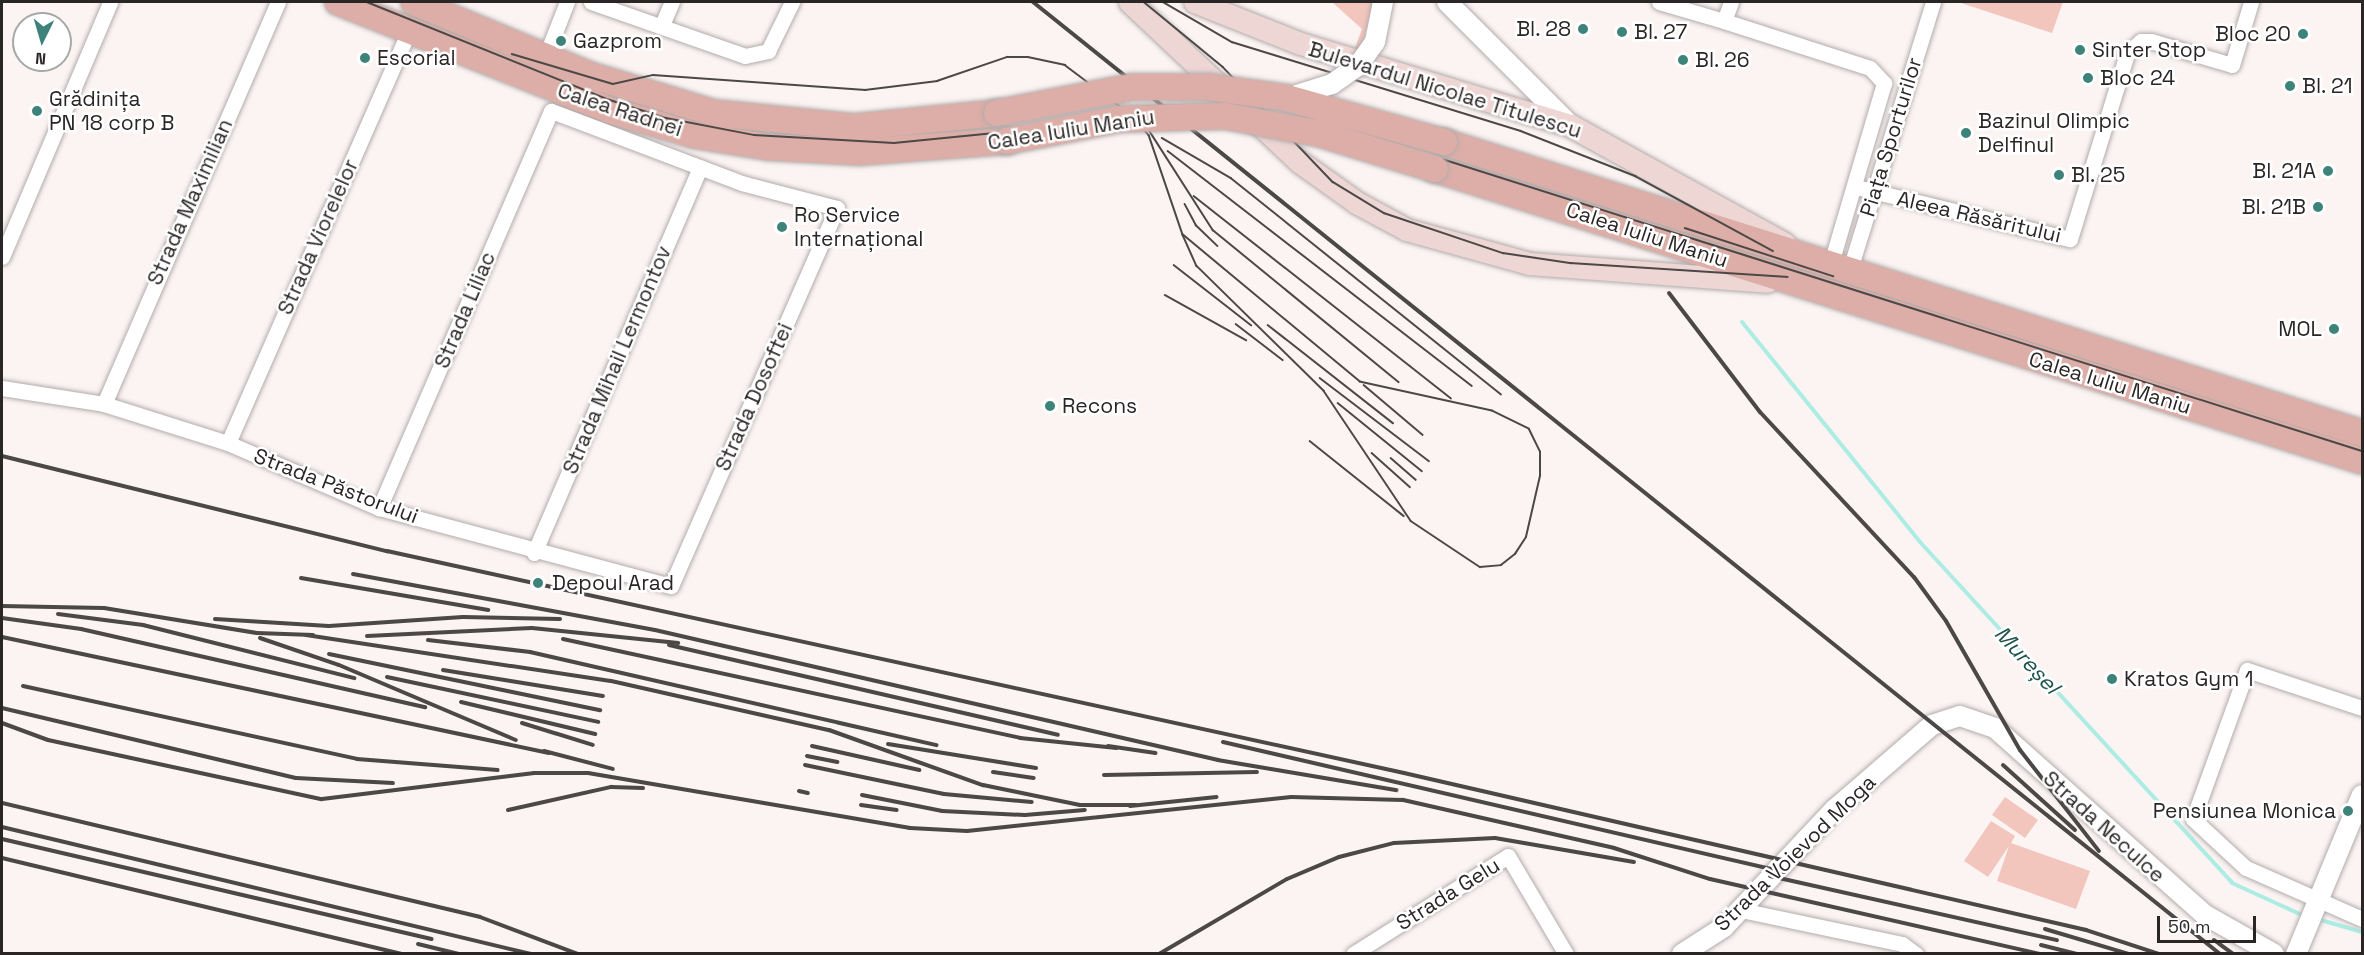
<!DOCTYPE html>
<meta charset="utf-8">
<style>
body{margin:0}
#map{position:relative;width:2364px;height:955px;overflow:hidden;background:#fbf4f3;font-family:"Space Grotesk",sans-serif}
div>[style]{position:absolute}
.green>*{inset:0;background:#f2c5bd}
.stream>*{height:4px;margin:-2px;padding:0 2px;transform-origin:2px;border-radius:2px;background:#adece3}
.roads{filter:drop-shadow(0 0 2px #b3acab) drop-shadow(0 0 2px #b3acab)}
.minor>*{height:15px;margin:-7.5px;padding:0 7.5px;transform-origin:7.5px;border-radius:7.5px;background:#fff}
.tertiary>*{height:20px;margin:-10px;padding:0 10px;transform-origin:10px;border-radius:10px;background:#fff}
.secondary>*{height:22px;margin:-11px;padding:0 11px;transform-origin:11px;border-radius:11px;background:#edd6d3}
.primary>*{height:26px;margin:-13px;padding:0 13px;transform-origin:13px;border-radius:13px;background:#dcaea7}
.tram>*{height:1.5px;margin:-0.75px;padding:0 0.75px;transform-origin:0.75px;border-radius:0.75px;background:#4b4847}
.rail>*{height:4px;margin:-2px;padding:0 2px;transform-origin:2px;border-radius:2px;background:#4b4847}
.bridges{filter:drop-shadow(0 0 2px #b3acab) drop-shadow(0 0 2px #b3acab)}
.tertiary-bridge>*{height:20px;margin:-10px;padding:0 10px;transform-origin:10px;border-radius:10px;background:#fff}
.primary-bridge>*{height:26px;margin:-13px;padding:0 13px;transform-origin:13px;border-radius:13px;background:#dcaea7}
.dots>*{width:16px;height:16px;translate:-50% -50%;box-sizing:border-box;border:3px solid #fff;border-radius:50%}
span{translate:-50% -50%;white-space:nowrap;text-align:center;line-height:1.15;-webkit-text-stroke:5px #fff;paint-order:stroke}
.poi-label{font-size:21px;color:#292625}
.right{translate:-100% -50%;text-align:right}
.left{translate:0 -50%;text-align:left}
.street-label{font-size:21px;color:#292625}
.water-label{font-size:22px;color:#1f544d;font-style:italic}
.frame{position:absolute;inset:0;border:3px solid #292625;pointer-events:none}
.north{position:absolute;left:12px;top:12px;width:60px;height:60px;box-sizing:border-box;background:#fff;border:2px solid #a9a8a8;border-radius:50%;rotate:185deg;font-size:16px;font-weight:700;line-height:24px;text-align:center;color:#292625}
.north::after{content:'';display:block;margin:auto;width:21px;height:27px;background:#3d837a;clip-path:polygon(50% 0,100% 100%,50% 72%,0 100%)}
.scale{position:absolute;left:2157px;top:916px;width:99px;height:27px;box-sizing:border-box;border:3px solid #292625;border-top:0;padding-left:8px;font-size:18px;line-height:21px;white-space:nowrap;color:#292625;-webkit-text-stroke:4px #fff;paint-order:stroke}
</style>
<div id="map">
<div class="green">
<div style="clip-path:polygon(1332px 2px,1374px 2px,1361px 49px,1355px 48px,1362px 29px)"></div>
<div style="clip-path:polygon(1958px 2px,2063px 2px,2052px 33px)"></div>
<div style="clip-path:polygon(2005px 797px,2038px 820px,2025px 838px,1992px 815px)"></div>
<div style="clip-path:polygon(1991px 821px,2015px 836px,2011px 843px,2090px 871px,2076px 909px,1997px 881px,2009px 846px,1988px 877px,1964px 861px)"></div>
</div>
<div class="stream">
<div style="left:1742px;top:322px;width:283px;rotate:51deg"></div>
<div style="left:1920px;top:542px;width:462px;rotate:47.5deg"></div>
<div style="left:2232px;top:883px;width:79px;rotate:24.6deg"></div>
<div style="left:2317px;top:919px;width:47px;rotate:16.1deg"></div>
</div>
<div class="roads">
<div class="minor">
<div style="left:591px;top:2px;width:163px;rotate:19.3deg"></div>
<div style="left:745px;top:56px;width:24px;rotate:-12deg"></div>
<div style="left:768px;top:51px;width:55px;rotate:-63.9deg"></div>
<div style="left:1659px;top:2px;width:68px;rotate:16.3deg"></div>
<div style="left:1731px;top:2px;width:20px;rotate:110deg"></div>
<div style="left:1724px;top:21px;width:153px;rotate:17.8deg"></div>
<div style="left:1870px;top:68px;width:21px;rotate:47deg"></div>
<div style="left:1884px;top:83px;width:191px;rotate:106.4deg"></div>
<div style="left:662px;top:25px;width:25px;rotate:-67deg"></div>
<div style="left:545px;top:58px;width:60px;rotate:-68.6deg"></div>
<div style="left:1856px;top:187px;width:220px;rotate:13.7deg"></div>
<div style="left:2070px;top:239px;width:194px;rotate:-72.9deg"></div>
<div style="left:2127px;top:54px;width:19px;rotate:-43deg"></div>
<div style="left:2141px;top:41px;width:10px"></div>
<div style="left:2151px;top:41px;width:84px;rotate:16.5deg"></div>
<div style="left:2232px;top:65px;width:66px;rotate:-73.2deg"></div>
<div style="left:2px;top:257px;width:277px;rotate:-67deg"></div>
<div style="left:1849px;top:272px;width:283px;rotate:-72.7deg"></div>
<div style="left:2px;top:388px;width:103px;rotate:8.9deg"></div>
<div style="left:104px;top:404px;width:130px;rotate:17.5deg"></div>
<div style="left:228px;top:443px;width:164px;rotate:23.3deg"></div>
<div style="left:379px;top:508px;width:302px;rotate:15deg"></div>
<div style="left:671px;top:586px;width:413px;rotate:-66.3deg"></div>
<div style="left:837px;top:208px;width:98px;rotate:-165.3deg"></div>
<div style="left:742px;top:183px;width:204px;rotate:-159.3deg"></div>
<div style="left:551px;top:111px;width:433px;rotate:113.4deg"></div>
<div style="left:104px;top:404px;width:438px;rotate:-66.6deg"></div>
<div style="left:228px;top:443px;width:450px;rotate:-66.3deg"></div>
<div style="left:534px;top:553px;width:420px;rotate:-66.7deg"></div>
<div style="left:2362px;top:708px;width:121px;rotate:-161.7deg"></div>
<div style="left:2247px;top:670px;width:158px;rotate:109.9deg"></div>
<div style="left:2193px;top:819px;width:72px;rotate:42.8deg"></div>
<div style="left:2246px;top:868px;width:127px;rotate:23.7deg"></div>
<div style="left:1741px;top:910px;width:165px;rotate:11.9deg"></div>
<div style="left:1902px;top:944px;width:17px;rotate:36deg"></div>
<div style="left:1353px;top:954px;width:183px;rotate:-32.3deg"></div>
<div style="left:1508px;top:856px;width:114px;rotate:59.4deg"></div>
</div>
<div class="tertiary">
<div style="left:1447px;top:2px;width:173px;rotate:45deg"></div>
<div style="left:1682px;top:954px;width:50px;rotate:-32.7deg"></div>
<div style="left:1724px;top:927px;width:162px;rotate:-46.8deg"></div>
<div style="left:1835px;top:809px;width:128px;rotate:-40.9deg"></div>
<div style="left:1932px;top:725px;width:29px;rotate:-18deg"></div>
<div style="left:1960px;top:716px;width:37px;rotate:19deg"></div>
<div style="left:1995px;top:728px;width:281px;rotate:41.7deg"></div>
<div style="left:2205px;top:915px;width:79px;rotate:29.5deg"></div>
<div style="left:2296px;top:954px;width:172px;rotate:-67.5deg"></div>
</div>
<div class="secondary">
<div style="left:1130px;top:2px;width:235px;rotate:43.3deg"></div>
<div style="left:1301px;top:163px;width:69px;rotate:35.5deg"></div>
<div style="left:1357px;top:203px;width:57px;rotate:28.4deg"></div>
<div style="left:1407px;top:230px;width:128px;rotate:15.5deg"></div>
<div style="left:1530px;top:264px;width:238px;rotate:4.3deg"></div>
<div style="left:1195px;top:2px;width:114px;rotate:21.6deg"></div>
<div style="left:1301px;top:44px;width:282px;rotate:16.9deg"></div>
<div style="left:1571px;top:126px;width:244px;rotate:28.9deg"></div>
</div>
<div class="primary">
<div style="left:338px;top:2px;width:292px;rotate:21.7deg"></div>
<div style="left:609px;top:110px;width:89px;rotate:16.4deg"></div>
<div style="left:694px;top:135px;width:75px;rotate:9.2deg"></div>
<div style="left:768px;top:147px;width:92px;rotate:3.1deg"></div>
<div style="left:860px;top:152px;width:147px;rotate:-4.3deg"></div>
<div style="left:414px;top:2px;width:190px;rotate:22.6deg"></div>
<div style="left:589px;top:75px;width:131px;rotate:16.9deg"></div>
<div style="left:714px;top:113px;width:142px;rotate:5.7deg"></div>
<div style="left:855px;top:127px;width:143px;rotate:-5.6deg"></div>
<div style="left:1444px;top:142px;width:963px;rotate:17.59deg"></div>
<div style="left:1435px;top:169px;width:972px;rotate:17.48deg"></div>
</div>
</div>
<div class="tram">
<div style="left:367px;top:2px;width:259px;rotate:22deg"></div>
<div style="left:607px;top:99px;width:62px;rotate:17.9deg"></div>
<div style="left:666px;top:118px;width:90px;rotate:10.9deg"></div>
<div style="left:754px;top:135px;width:140px;rotate:3.3deg"></div>
<div style="left:894px;top:143px;width:111px;rotate:-5.7deg"></div>
<div style="left:1004px;top:132px;width:145px;rotate:-10.3deg"></div>
<div style="left:1147px;top:106px;width:65px;rotate:-0.9deg"></div>
<div style="left:1212px;top:105px;width:62px;rotate:7.5deg"></div>
<div style="left:1273px;top:113px;width:172px;rotate:15.2deg"></div>
<div style="left:1439px;top:158px;width:968px;rotate:17.61deg"></div>
<div style="left:1144px;top:2px;width:102px;rotate:39.4deg"></div>
<div style="left:1223px;top:67px;width:159px;rotate:46.3deg"></div>
<div style="left:1333px;top:182px;width:60px;rotate:31.3deg"></div>
<div style="left:1384px;top:213px;width:126px;rotate:18.6deg"></div>
<div style="left:1503px;top:253px;width:69px;rotate:8.4deg"></div>
<div style="left:1571px;top:263px;width:217px;rotate:3.7deg"></div>
<div style="left:1163px;top:2px;width:80px;rotate:30.1deg"></div>
<div style="left:1232px;top:42px;width:302px;rotate:17.1deg"></div>
<div style="left:1521px;top:131px;width:123px;rotate:21.5deg"></div>
<div style="left:1635px;top:176px;width:157px;rotate:28.5deg"></div>
<div style="left:512px;top:54px;width:105px;rotate:16.5deg"></div>
<div style="left:613px;top:84px;width:41px;rotate:-12.7deg"></div>
<div style="left:653px;top:75px;width:213px;rotate:4deg"></div>
<div style="left:865px;top:90px;width:73px;rotate:-7.1deg"></div>
<div style="left:937px;top:81px;width:74px;rotate:-18.9deg"></div>
<div style="left:1007px;top:57px;width:21px"></div>
<div style="left:1028px;top:57px;width:38px;rotate:12deg"></div>
<div style="left:1065px;top:65px;width:76px;rotate:37deg"></div>
<div style="left:1129px;top:113px;width:30px;rotate:48deg"></div>
<div style="left:1149px;top:135px;width:106px;rotate:71.2deg"></div>
<div style="left:1183px;top:235px;width:34px;rotate:66deg"></div>
<div style="left:1197px;top:266px;width:178px;rotate:44.5deg"></div>
<div style="left:1324px;top:391px;width:156px;rotate:56.2deg"></div>
<div style="left:1411px;top:521px;width:83px;rotate:33.7deg"></div>
<div style="left:1480px;top:567px;width:21px;rotate:-5deg"></div>
<div style="left:1501px;top:565px;width:18px;rotate:-38deg"></div>
<div style="left:1515px;top:554px;width:20px;rotate:-57deg"></div>
<div style="left:1526px;top:537px;width:63px;rotate:-77.1deg"></div>
<div style="left:1540px;top:476px;width:24px;rotate:-90deg"></div>
<div style="left:1540px;top:452px;width:25px;rotate:-116deg"></div>
<div style="left:1529px;top:429px;width:41px;rotate:-154.1deg"></div>
<div style="left:1492px;top:411px;width:135px;rotate:-167.6deg"></div>
<div style="left:1360px;top:382px;width:230px;rotate:-140.3deg"></div>
<div style="left:1149px;top:130px;width:119px;rotate:57.4deg"></div>
<div style="left:1213px;top:230px;width:240px;rotate:39.3deg"></div>
<div style="left:1162px;top:138px;width:80px;rotate:30.1deg"></div>
<div style="left:1231px;top:178px;width:346px;rotate:38.7deg"></div>
<div style="left:1168px;top:151px;width:384px;rotate:37.7deg"></div>
<div style="left:1194px;top:196px;width:327px;rotate:38.2deg"></div>
<div style="left:1185px;top:204px;width:24px;rotate:62deg"></div>
<div style="left:1196px;top:225px;width:30px;rotate:44deg"></div>
<div style="left:1685px;top:228px;width:156px;rotate:18deg"></div>
<div style="left:1174px;top:265px;width:98px;rotate:37.9deg"></div>
<div style="left:1165px;top:295px;width:93px;rotate:29.1deg"></div>
<div style="left:1236px;top:324px;width:59px;rotate:37.5deg"></div>
<div style="left:1268px;top:325px;width:159px;rotate:38.1deg"></div>
<div style="left:1320px;top:378px;width:137px;rotate:37.3deg"></div>
<div style="left:1364px;top:385px;width:77px;rotate:40.3deg"></div>
<div style="left:1338px;top:403px;width:108px;rotate:39deg"></div>
<div style="left:1310px;top:441px;width:120px;rotate:38.6deg"></div>
<div style="left:1372px;top:453px;width:51px;rotate:41.8deg"></div>
<div style="left:1391px;top:458px;width:33px;rotate:41deg"></div>
</div>
<div class="rail">
<div style="left:1033px;top:2px;width:1522px;rotate:38.73deg"></div>
<div style="left:1669px;top:293px;width:150px;rotate:52.6deg"></div>
<div style="left:1760px;top:412px;width:226px;rotate:47deg"></div>
<div style="left:1914px;top:577px;width:54px;rotate:54deg"></div>
<div style="left:1946px;top:621px;width:149px;rotate:60.2deg"></div>
<div style="left:2020px;top:750px;width:128px;rotate:52deg"></div>
<div style="left:2px;top:456px;width:397px;rotate:13.9deg"></div>
<div style="left:387px;top:551px;width:1041px;rotate:12.31deg"></div>
<div style="left:1404px;top:773px;width:700px;rotate:12.96deg"></div>
<div style="left:2086px;top:930px;width:77px;rotate:18.2deg"></div>
<div style="left:353px;top:574px;width:307px;rotate:10.5deg"></div>
<div style="left:655px;top:630px;width:578px;rotate:13deg"></div>
<div style="left:1218px;top:760px;width:181px;rotate:9.6deg"></div>
<div style="left:301px;top:578px;width:190px;rotate:9.7deg"></div>
<div style="left:2px;top:606px;width:102px;rotate:1.1deg"></div>
<div style="left:104px;top:608px;width:155px;rotate:9.3deg"></div>
<div style="left:257px;top:633px;width:56px;rotate:2deg"></div>
<div style="left:58px;top:614px;width:86px;rotate:7.4deg"></div>
<div style="left:143px;top:625px;width:218px;rotate:14.1deg"></div>
<div style="left:2px;top:618px;width:80px;rotate:7.9deg"></div>
<div style="left:81px;top:629px;width:353px;rotate:12.8deg"></div>
<div style="left:215px;top:619px;width:114px;rotate:3.5deg"></div>
<div style="left:329px;top:626px;width:134px;rotate:-3.8deg"></div>
<div style="left:463px;top:617px;width:97px;rotate:1.2deg"></div>
<div style="left:306px;top:635px;width:308px;rotate:8.6deg"></div>
<div style="left:611px;top:681px;width:223px;rotate:12.7deg"></div>
<div style="left:829px;top:730px;width:164px;rotate:19.7deg"></div>
<div style="left:983px;top:785px;width:99px;rotate:11.7deg"></div>
<div style="left:1080px;top:805px;width:56px"></div>
<div style="left:367px;top:636px;width:165px;rotate:-2.8deg"></div>
<div style="left:532px;top:628px;width:147px;rotate:5.9deg"></div>
<div style="left:2px;top:637px;width:559px;rotate:11.97deg"></div>
<div style="left:260px;top:638px;width:83px;rotate:18.9deg"></div>
<div style="left:339px;top:665px;width:192px;rotate:23deg"></div>
<div style="left:563px;top:639px;width:468px;rotate:12.2deg"></div>
<div style="left:1020px;top:738px;width:97px;rotate:5.9deg"></div>
<div style="left:428px;top:640px;width:103px;rotate:6.7deg"></div>
<div style="left:530px;top:652px;width:417px;rotate:12.9deg"></div>
<div style="left:669px;top:645px;width:399px;rotate:13deg"></div>
<div style="left:329px;top:654px;width:277px;rotate:11.7deg"></div>
<div style="left:443px;top:670px;width:162px;rotate:9.2deg"></div>
<div style="left:387px;top:677px;width:216px;rotate:12deg"></div>
<div style="left:23px;top:686px;width:342px;rotate:12.3deg"></div>
<div style="left:357px;top:759px;width:141px;rotate:4.5deg"></div>
<div style="left:461px;top:702px;width:138px;rotate:13.4deg"></div>
<div style="left:2px;top:708px;width:302px;rotate:13.4deg"></div>
<div style="left:296px;top:778px;width:97px;rotate:3deg"></div>
<div style="left:2px;top:723px;width:49px;rotate:20.3deg"></div>
<div style="left:48px;top:740px;width:280px;rotate:12.2deg"></div>
<div style="left:322px;top:799px;width:214px;rotate:-7deg"></div>
<div style="left:534px;top:773px;width:54px"></div>
<div style="left:588px;top:773px;width:327px;rotate:9.7deg"></div>
<div style="left:910px;top:828px;width:57px;rotate:3deg"></div>
<div style="left:967px;top:831px;width:326px;rotate:-6deg"></div>
<div style="left:1291px;top:797px;width:112px;rotate:1.5deg"></div>
<div style="left:1403px;top:800px;width:216px;rotate:12.8deg"></div>
<div style="left:1614px;top:848px;width:101px;rotate:17.9deg"></div>
<div style="left:1710px;top:879px;width:338px;rotate:12.8deg"></div>
<div style="left:522px;top:723px;width:74px;rotate:17.2deg"></div>
<div style="left:1223px;top:742px;width:576px;rotate:13.05deg"></div>
<div style="left:888px;top:744px;width:150px;rotate:9.2deg"></div>
<div style="left:812px;top:746px;width:110px;rotate:12.6deg"></div>
<div style="left:1108px;top:746px;width:48px;rotate:8.5deg"></div>
<div style="left:544px;top:751px;width:71px;rotate:14.6deg"></div>
<div style="left:807px;top:756px;width:31px;rotate:11deg"></div>
<div style="left:805px;top:765px;width:142px;rotate:11.8deg"></div>
<div style="left:944px;top:794px;width:88px;rotate:5.2deg"></div>
<div style="left:2003px;top:765px;width:97px;rotate:42.1deg"></div>
<div style="left:993px;top:772px;width:41px;rotate:8.3deg"></div>
<div style="left:1104px;top:775px;width:153px;rotate:-1.1deg"></div>
<div style="left:799px;top:791px;width:9px;rotate:13deg"></div>
<div style="left:862px;top:795px;width:82px;rotate:11.3deg"></div>
<div style="left:942px;top:811px;width:83px;rotate:2.8deg"></div>
<div style="left:1025px;top:815px;width:60px;rotate:-4.8deg"></div>
<div style="left:2px;top:803px;width:491px;rotate:13.4deg"></div>
<div style="left:480px;top:917px;width:105px;rotate:20.7deg"></div>
<div style="left:861px;top:805px;width:36px;rotate:8deg"></div>
<div style="left:1130px;top:806px;width:87px;rotate:-5.9deg"></div>
<div style="left:508px;top:810px;width:106px;rotate:-12.6deg"></div>
<div style="left:611px;top:787px;width:32px;rotate:2deg"></div>
<div style="left:2px;top:827px;width:544px;rotate:13.5deg"></div>
<div style="left:2px;top:839px;width:441px;rotate:13.1deg"></div>
<div style="left:2px;top:858px;width:410px;rotate:13.5deg"></div>
<div style="left:1770px;top:876px;width:294px;rotate:12.6deg"></div>
<div style="left:2045px;top:929px;width:88px;rotate:16.6deg"></div>
<div style="left:2214px;top:940px;width:24px;rotate:36deg"></div>
<div style="left:418px;top:944px;width:42px;rotate:13.7deg"></div>
<div style="left:2041px;top:945px;width:37px;rotate:14deg"></div>
<div style="left:1159px;top:954px;width:148px;rotate:-30.4deg"></div>
<div style="left:1287px;top:879px;width:56px;rotate:-22.9deg"></div>
<div style="left:1339px;top:857px;width:57px;rotate:-14.3deg"></div>
<div style="left:1394px;top:843px;width:101px;rotate:-2.8deg"></div>
<div style="left:1495px;top:838px;width:141px;rotate:9.8deg"></div>
</div>
<div class="bridges">
<div class="tertiary-bridge">
<div style="left:1287px;top:98px;width:47px;rotate:-17.3deg"></div>
<div style="left:1332px;top:84px;width:32px;rotate:-35deg"></div>
<div style="left:1358px;top:66px;width:29px;rotate:-55deg"></div>
<div style="left:1375px;top:42px;width:41px;rotate:-78.7deg"></div>
</div>
<div class="primary-bridge">
<div style="left:997px;top:113px;width:137px;rotate:-10.9deg"></div>
<div style="left:1132px;top:87px;width:76px"></div>
<div style="left:1208px;top:87px;width:80px;rotate:7.9deg"></div>
<div style="left:1287px;top:98px;width:163px;rotate:15.7deg"></div>
<div style="left:1007px;top:141px;width:114px;rotate:-11.1deg"></div>
<div style="left:1119px;top:119px;width:106px;rotate:-1.6deg"></div>
<div style="left:1225px;top:116px;width:98px;rotate:10.6deg"></div>
<div style="left:1321px;top:134px;width:119px;rotate:17.1deg"></div>
</div>
</div>
<div class="dots">
<div style="left:1583px;top:29px;background:#3d837a"></div>
<div style="left:1622px;top:32px;background:#3d837a"></div>
<div style="left:2303px;top:34px;background:#3d837a"></div>
<div style="left:561px;top:41px;background:#3d837a"></div>
<div style="left:2080px;top:50px;background:#3d837a"></div>
<div style="left:365px;top:58px;background:#3d837a"></div>
<div style="left:1683px;top:60px;background:#3d837a"></div>
<div style="left:2088px;top:78px;background:#3d837a"></div>
<div style="left:2290px;top:86px;background:#3d837a"></div>
<div style="left:37px;top:111px;background:#3d837a"></div>
<div style="left:1966px;top:133px;background:#3d837a"></div>
<div style="left:2328px;top:171px;background:#3d837a"></div>
<div style="left:2059px;top:175px;background:#3d837a"></div>
<div style="left:2318px;top:207px;background:#3d837a"></div>
<div style="left:782px;top:227px;background:#3d837a"></div>
<div style="left:2334px;top:329px;background:#3d837a"></div>
<div style="left:1050px;top:406px;background:#3d837a"></div>
<div style="left:538px;top:583px;background:#3d837a"></div>
<div style="left:2112px;top:679px;background:#3d837a"></div>
<div style="left:2348px;top:811px;background:#3d837a"></div>
</div>
<div class="poi-label">
<span class="right" style="left:1571px;top:29px">Bl. 28</span>
<span class="left" style="left:1634px;top:32px">Bl. 27</span>
<span class="right" style="left:2291px;top:34px">Bloc 20</span>
<span class="left" style="left:573px;top:41px">Gazprom</span>
<span class="left" style="left:2092px;top:50px">Sinter Stop</span>
<span class="left" style="left:377px;top:58px">Escorial</span>
<span class="left" style="left:1695px;top:60px">Bl. 26</span>
<span class="left" style="left:2100px;top:78px">Bloc 24</span>
<span class="left" style="left:2302px;top:86px">Bl. 21</span>
<span class="left" style="left:49px;top:111px">Grădinița<br>PN 18 corp B</span>
<span class="left" style="left:1978px;top:133px">Bazinul Olimpic<br>Delfinul</span>
<span class="right" style="left:2316px;top:171px">Bl. 21A</span>
<span class="left" style="left:2071px;top:175px">Bl. 25</span>
<span class="right" style="left:2306px;top:207px">Bl. 21B</span>
<span class="left" style="left:794px;top:227px">Ro Service<br>Internațional</span>
<span class="right" style="left:2322px;top:329px">MOL</span>
<span class="left" style="left:1062px;top:406px">Recons</span>
<span class="left" style="left:552px;top:583px">Depoul Arad</span>
<span class="left" style="left:2124px;top:679px">Kratos Gym 1</span>
<span class="right" style="left:2336px;top:811px">Pensiunea Monica</span>
</div>
<div class="street-label">
<span style="left:1445px;top:90px;rotate:17deg">Bulevardul Nicolae Titulescu</span>
<span style="left:620px;top:110px;rotate:18deg">Calea Radnei</span>
<span style="left:1071px;top:130px;rotate:-9deg">Calea Iuliu Maniu</span>
<span style="left:1891px;top:137px;rotate:-73deg">Piața Sporturilor</span>
<span style="left:190px;top:202px;rotate:-66deg">Strada Maximilian</span>
<span style="left:1979px;top:217px;rotate:13deg">Aleea Răsăritului</span>
<span style="left:1647px;top:235px;rotate:18deg">Calea Iuliu Maniu</span>
<span style="left:318px;top:237px;rotate:-66deg">Strada Viorelelor</span>
<span style="left:465px;top:310px;rotate:-67deg">Strada Liliac</span>
<span style="left:617px;top:360px;rotate:-67deg">Strada Mihail Lermontov</span>
<span style="left:2110px;top:383px;rotate:17deg">Calea Iuliu Maniu</span>
<span style="left:754px;top:397px;rotate:-66deg">Strada Dosoftei</span>
<span style="left:336px;top:486px;rotate:21deg">Strada Păstorului</span>
<span style="left:2104px;top:827px;rotate:42deg">Strada Neculce</span>
<span style="left:1795px;top:853px;rotate:-44deg">Strada Voievod Moga</span>
<span style="left:1448px;top:894px;rotate:-32deg">Strada Gelu</span>
</div>
<div class="water-label">
<span style="left:2027px;top:660px;rotate:47deg">Mureșel</span>
</div>
<div class="frame"></div>
<div class="north">N</div>
<div class="scale">50 m</div>
</div>
